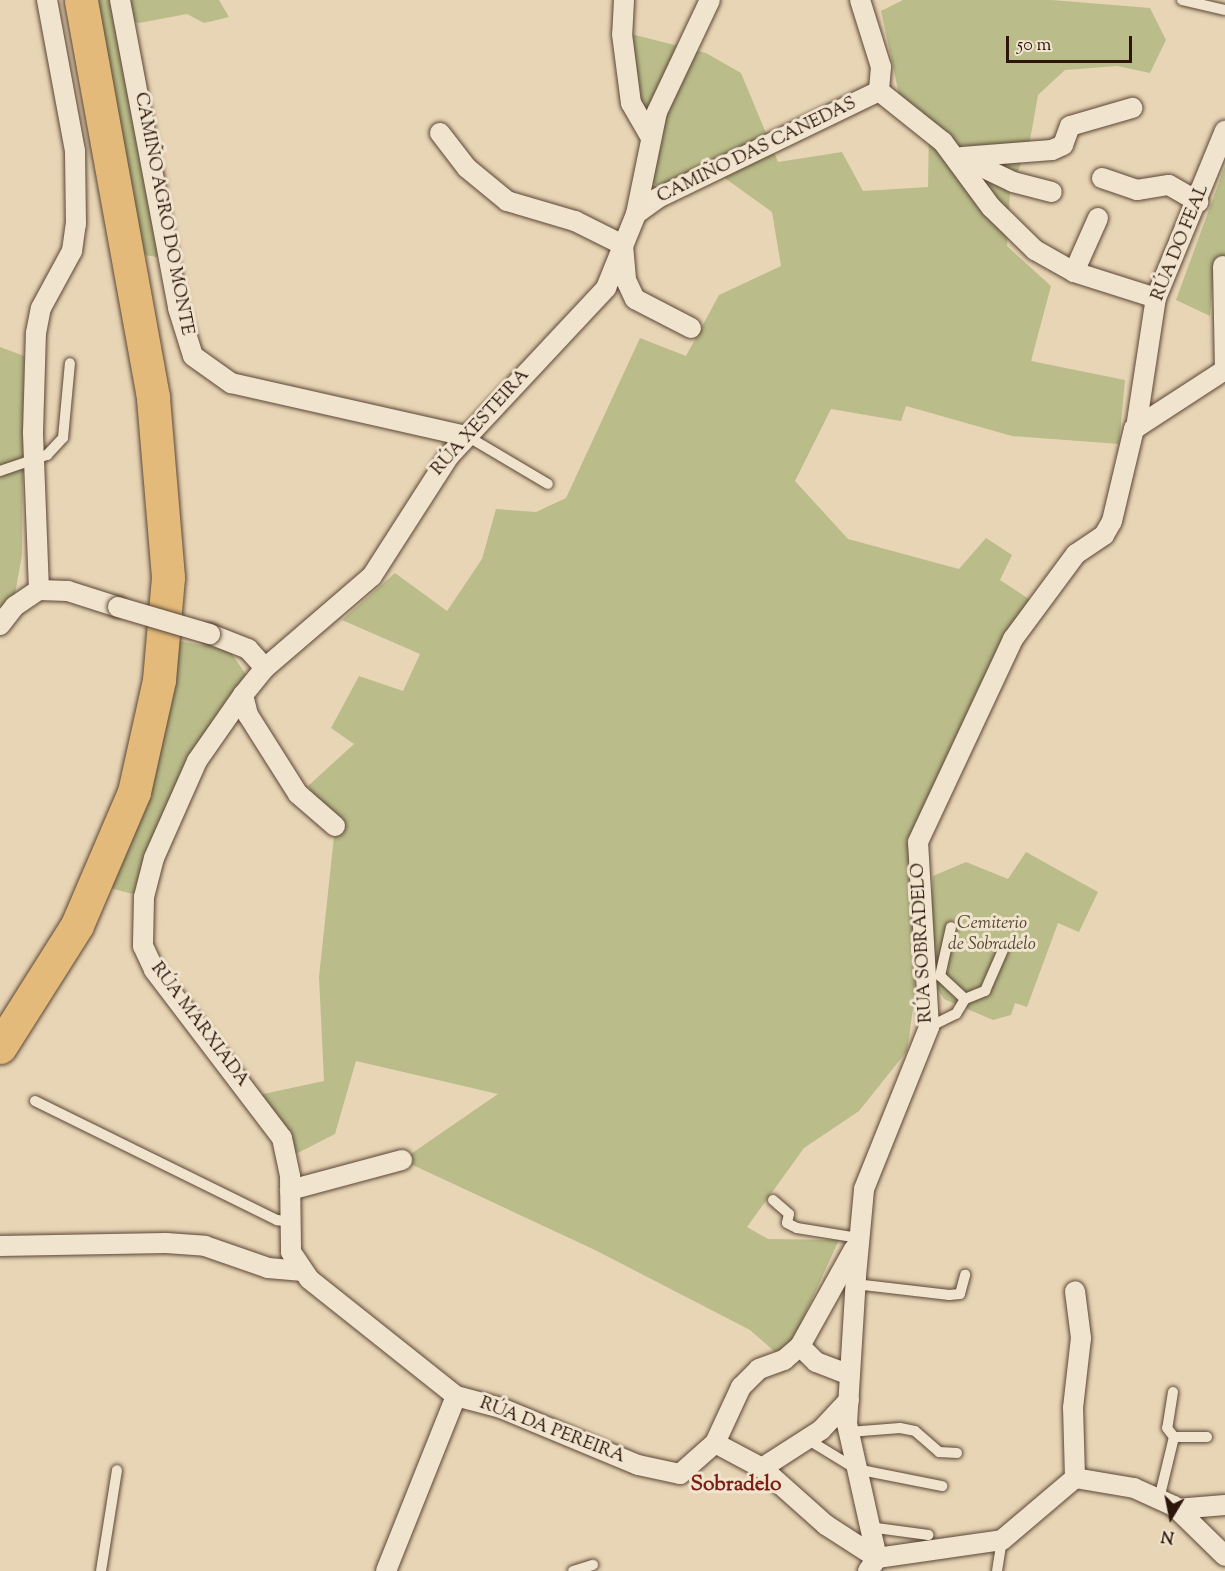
<!DOCTYPE html>
<meta charset="utf-8">
<style>
body{margin:0}
#map{position:relative;width:1225px;height:1571px;overflow:hidden;background:#e8d5b5;font-family:"Sorts Mill Goudy",serif}
div>[style]{position:absolute}
.green>*{inset:0;background:#babc8a}
.roads{filter:drop-shadow(0 0 2px #5b4636) drop-shadow(0 0 2px #5b4636)}
.service>*{height:10px;margin:-5px;padding:0 5px;transform-origin:5px;border-radius:5px;background:#f0e4cf}
.minor>*{height:20px;margin:-10px;padding:0 10px;transform-origin:10px;border-radius:10px;background:#f0e4cf}
.trunk>*{height:33px;margin:-16.5px;padding:0 16.5px;transform-origin:16.5px;border-radius:16.5px;background:#e4ba7a}
.bridges{filter:drop-shadow(0 0 2px #5b4636) drop-shadow(0 0 2px #5b4636)}
.minor-bridge>*{height:20px;margin:-10px;padding:0 10px;transform-origin:10px;border-radius:10px;background:#f0e4cf}
span{translate:-50% -50%;white-space:nowrap;text-align:center;line-height:1.15;-webkit-text-stroke:6px #f0e4cf;paint-order:stroke}
.street-label{font-size:18px;color:#2c160b}
.park-label{font-size:18px;color:#574831;font-style:italic}
.quarter-label{font-size:21px;color:#7a1f14;font-weight:700}
.north{position:absolute;left:1141px;top:1487px;width:60px;height:60px;-webkit-text-stroke:4px #f0e4cf;paint-order:stroke;rotate:190deg;font-size:16px;font-weight:700;line-height:24px;text-align:center;color:#2c160b}
.north::after{content:'';display:block;margin:auto;width:21px;height:27px;background:#2c160b;clip-path:polygon(50% 0,100% 100%,50% 72%,0 100%)}
.scale{position:absolute;left:1006px;top:36px;width:126px;height:27px;box-sizing:border-box;border:3px solid #2c160b;border-top:0;padding-left:8px;font-size:18px;line-height:21px;white-space:nowrap;color:#2c160b;-webkit-text-stroke:4px #f0e4cf;paint-order:stroke}
</style>
<div id="map">
<div class="green">
<div style="clip-path:polygon(97px 0,219px 0,229px 17px,204px 23px,187px 14px,139px 23px,124px 19px,170px 259px,144px 255px)"></div>
<div style="clip-path:polygon(903px 0,1052px 0,1150px 8px,1166px 40px,1150px 73px,1117px 66px,1065px 70px,1038px 95px,1030px 140px,1010px 191px,1007px 246px,1051px 286px,1031px 361px,1125px 380px,1119px 444px,1012px 436px,906px 406px,901px 421px,831px 409px,795px 481px,848px 539px,959px 569px,986px 538px,1012px 555px,1000px 580px,1038px 605px,918px 842px,914px 1002px,907px 1051px,859px 1111px,804px 1148px,747px 1227px,768px 1239px,839px 1240px,784px 1360px,750px 1330px,595px 1250px,402px 1160px,498px 1094px,356px 1061px,335px 1134px,286px 1159px,254px 1096px,324px 1081px,319px 977px,335px 827px,308px 786px,354px 744px,331px 728px,359px 676px,403px 691px,420px 654px,342px 620px,395px 573px,447px 611px,482px 559px,496px 509px,536px 512px,566px 498px,640px 338px,686px 356px,719px 295px,781px 266px,772px 212px,715px 171px,665px 189px,649px 181px,623px 44px,635px 35px,706px 53px,741px 73px,778px 162px,842px 152px,863px 191px,928px 187px,929px 131px,900px 99px,881px 11px)"></div>
<div style="clip-path:polygon(1225px 166px,1225px 263px,1214px 263px,1210px 316px,1176px 300px)"></div>
<div style="clip-path:polygon(0 347px,24px 356px,22px 555px,15px 594px,0 616px)"></div>
<div style="clip-path:polygon(180px 641px,230px 651px,246px 675px,188px 758px,144px 897px,110px 888px,166px 716px)"></div>
<div style="clip-path:polygon(1026px 852px,1098px 892px,1079px 932px,1058px 923px,1027px 1007px,1015px 1003px,1011px 1015px,993px 1020px,944px 999px,929px 976px,933px 876px,966px 862px,1008px 879px)"></div>
</div>
<div class="roads">
<div class="service">
<div style="left:1182px;top:0;width:44px;rotate:13.1deg"></div>
<div style="left:467px;top:436px;width:94px;rotate:30.7deg"></div>
<div style="left:0;top:471px;width:50px;rotate:-18.8deg"></div>
<div style="left:47px;top:455px;width:23px;rotate:-47deg"></div>
<div style="left:63px;top:438px;width:75px;rotate:-84.7deg"></div>
<div style="left:965px;top:999px;width:22px;rotate:-22deg"></div>
<div style="left:985px;top:991px;width:45px;rotate:-66.3deg"></div>
<div style="left:929px;top:1027px;width:30px;rotate:-26deg"></div>
<div style="left:956px;top:1014px;width:17px;rotate:-59deg"></div>
<div style="left:965px;top:999px;width:34px;rotate:-137deg"></div>
<div style="left:940px;top:976px;width:50px;rotate:-77.3deg"></div>
<div style="left:35px;top:1101px;width:270px;rotate:26.2deg"></div>
<div style="left:277px;top:1220px;width:13px;rotate:9deg"></div>
<div style="left:773px;top:1200px;width:21px;rotate:41deg"></div>
<div style="left:789px;top:1214px;width:9px;rotate:103deg"></div>
<div style="left:787px;top:1223px;width:11px;rotate:27deg"></div>
<div style="left:797px;top:1228px;width:63px;rotate:9.2deg"></div>
<div style="left:855px;top:1284px;width:95px;rotate:6.7deg"></div>
<div style="left:949px;top:1295px;width:11px;rotate:-5deg"></div>
<div style="left:960px;top:1294px;width:20px;rotate:-75deg"></div>
<div style="left:1173px;top:1392px;width:36px;rotate:99deg"></div>
<div style="left:1167px;top:1428px;width:11px;rotate:52deg"></div>
<div style="left:849px;top:1432px;width:51px;rotate:-4.5deg"></div>
<div style="left:900px;top:1428px;width:15px;rotate:11deg"></div>
<div style="left:915px;top:1431px;width:32px;rotate:41deg"></div>
<div style="left:939px;top:1452px;width:18px;rotate:3deg"></div>
<div style="left:807px;top:1439px;width:57px;rotate:31.5deg"></div>
<div style="left:856px;top:1469px;width:88px;rotate:11.2deg"></div>
<div style="left:1159px;top:1499px;width:64px;rotate:-76.4deg"></div>
<div style="left:1174px;top:1437px;width:33px"></div>
<div style="left:869px;top:1527px;width:60px;rotate:7.7deg"></div>
<div style="left:101px;top:1571px;width:102px;rotate:-81deg"></div>
<div style="left:573px;top:1571px;width:21px;rotate:-17deg"></div>
<div style="left:997px;top:1571px;width:31px;rotate:-81deg"></div>
</div>
<div class="minor">
<div style="left:120px;top:0;width:313px;rotate:79.3deg"></div>
<div style="left:178px;top:308px;width:50px;rotate:72.6deg"></div>
<div style="left:193px;top:356px;width:47px;rotate:35.4deg"></div>
<div style="left:231px;top:383px;width:242px;rotate:12.7deg"></div>
<div style="left:624px;top:0;width:34px;rotate:93deg"></div>
<div style="left:622px;top:34px;width:70px;rotate:82.6deg"></div>
<div style="left:631px;top:103px;width:38px;rotate:60deg"></div>
<div style="left:860px;top:0;width:70px;rotate:72.6deg"></div>
<div style="left:881px;top:67px;width:24px;rotate:95deg"></div>
<div style="left:879px;top:91px;width:82px;rotate:38.6deg"></div>
<div style="left:943px;top:142px;width:81px;rotate:53.6deg"></div>
<div style="left:991px;top:207px;width:62px;rotate:44.3deg"></div>
<div style="left:1035px;top:250px;width:45px;rotate:29.4deg"></div>
<div style="left:1074px;top:272px;width:86px;rotate:17.6deg"></div>
<div style="left:440px;top:133px;width:44px;rotate:52.4deg"></div>
<div style="left:467px;top:168px;width:52px;rotate:39.5deg"></div>
<div style="left:507px;top:201px;width:71px;rotate:16.4deg"></div>
<div style="left:575px;top:221px;width:54px;rotate:26.6deg"></div>
<div style="left:623px;top:245px;width:35px;rotate:85deg"></div>
<div style="left:626px;top:280px;width:21px;rotate:65deg"></div>
<div style="left:635px;top:299px;width:63px;rotate:27.4deg"></div>
<div style="left:962px;top:157px;width:90px;rotate:-4.4deg"></div>
<div style="left:1052px;top:150px;width:12px;rotate:-24deg"></div>
<div style="left:1063px;top:145px;width:20px;rotate:-70deg"></div>
<div style="left:1070px;top:126px;width:65px;rotate:-16.2deg"></div>
<div style="left:963px;top:158px;width:55px;rotate:25.6deg"></div>
<div style="left:1013px;top:182px;width:40px;rotate:14.4deg"></div>
<div style="left:1102px;top:178px;width:37px;rotate:19deg"></div>
<div style="left:1137px;top:190px;width:32px;rotate:-9deg"></div>
<div style="left:1169px;top:185px;width:34px;rotate:30deg"></div>
<div style="left:636px;top:214px;width:27px;rotate:-36deg"></div>
<div style="left:658px;top:198px;width:246px;rotate:-25.8deg"></div>
<div style="left:1223px;top:266px;width:104px;rotate:88.9deg"></div>
<div style="left:1074px;top:272px;width:59px;rotate:-66deg"></div>
<div style="left:1136px;top:428px;width:132px;rotate:-81.3deg"></div>
<div style="left:1156px;top:298px;width:181px;rotate:-67.6deg"></div>
<div style="left:39px;top:590px;width:158px;rotate:-92.2deg"></div>
<div style="left:33px;top:432px;width:99px;rotate:-88.3deg"></div>
<div style="left:36px;top:333px;width:25px;rotate:-79deg"></div>
<div style="left:41px;top:308px;width:65px;rotate:-61.5deg"></div>
<div style="left:72px;top:251px;width:27px;rotate:-82deg"></div>
<div style="left:76px;top:224px;width:73px;rotate:-90.8deg"></div>
<div style="left:75px;top:151px;width:154px;rotate:-100.5deg"></div>
<div style="left:0;top:625px;width:24px;rotate:-52deg"></div>
<div style="left:15px;top:606px;width:29px;rotate:-34deg"></div>
<div style="left:39px;top:590px;width:29px;rotate:2deg"></div>
<div style="left:68px;top:591px;width:52px;rotate:17.7deg"></div>
<div style="left:210px;top:634px;width:41px;rotate:21.5deg"></div>
<div style="left:248px;top:649px;width:25px;rotate:48deg"></div>
<div style="left:243px;top:695px;width:80px;rotate:124.9deg"></div>
<div style="left:197px;top:761px;width:106px;rotate:113.9deg"></div>
<div style="left:154px;top:858px;width:40px;rotate:104.4deg"></div>
<div style="left:144px;top:897px;width:49px;rotate:91.2deg"></div>
<div style="left:143px;top:946px;width:26px;rotate:65deg"></div>
<div style="left:154px;top:970px;width:211px;rotate:52.7deg"></div>
<div style="left:282px;top:1138px;width:40px;rotate:78deg"></div>
<div style="left:290px;top:1177px;width:75px;rotate:89.2deg"></div>
<div style="left:291px;top:1252px;width:32px;rotate:56deg"></div>
<div style="left:309px;top:1279px;width:188px;rotate:38.5deg"></div>
<div style="left:335px;top:826px;width:49px;rotate:-139.1deg"></div>
<div style="left:298px;top:794px;width:93px;rotate:-122.3deg"></div>
<div style="left:248px;top:715px;width:21px;rotate:-104deg"></div>
<div style="left:243px;top:695px;width:35px;rotate:-51deg"></div>
<div style="left:265px;top:668px;width:141px;rotate:-40.7deg"></div>
<div style="left:372px;top:576px;width:143px;rotate:-57.3deg"></div>
<div style="left:449px;top:456px;width:230px;rotate:-46.9deg"></div>
<div style="left:606px;top:288px;width:80px;rotate:-67.9deg"></div>
<div style="left:636px;top:214px;width:104px;rotate:-78.4deg"></div>
<div style="left:657px;top:112px;width:124px;rotate:-64.7deg"></div>
<div style="left:290px;top:1190px;width:116px;rotate:-15deg"></div>
<div style="left:0;top:1246px;width:166px;rotate:-1deg"></div>
<div style="left:166px;top:1243px;width:39px;rotate:4deg"></div>
<div style="left:205px;top:1246px;width:67px;rotate:19.2deg"></div>
<div style="left:268px;top:1268px;width:35px;rotate:5deg"></div>
<div style="left:800px;top:1346px;width:23px;rotate:45deg"></div>
<div style="left:816px;top:1362px;width:36px;rotate:21deg"></div>
<div style="left:715px;top:1443px;width:62px;rotate:-65.1deg"></div>
<div style="left:741px;top:1387px;width:25px;rotate:-45deg"></div>
<div style="left:759px;top:1369px;width:27px;rotate:-20deg"></div>
<div style="left:784px;top:1360px;width:21px;rotate:-41deg"></div>
<div style="left:800px;top:1346px;width:111px;rotate:-60.9deg"></div>
<div style="left:762px;top:1468px;width:70px;rotate:-32.8deg"></div>
<div style="left:821px;top:1430px;width:41px;rotate:-47deg"></div>
<div style="left:1075px;top:1478px;width:70px;rotate:-91.6deg"></div>
<div style="left:1073px;top:1408px;width:70px;rotate:-83.5deg"></div>
<div style="left:1081px;top:1338px;width:47px;rotate:-97.3deg"></div>
<div style="left:1176px;top:1509px;width:49px;rotate:-4.7deg"></div>
<div style="left:386px;top:1571px;width:188px;rotate:-68.2deg"></div>
<div style="left:456px;top:1396px;width:47px;rotate:14.9deg"></div>
<div style="left:501px;top:1408px;width:148px;rotate:22.6deg"></div>
<div style="left:638px;top:1465px;width:43px;rotate:12.1deg"></div>
<div style="left:680px;top:1474px;width:47px;rotate:-41.5deg"></div>
<div style="left:715px;top:1443px;width:53px;rotate:28deg"></div>
<div style="left:762px;top:1468px;width:86px;rotate:41.7deg"></div>
<div style="left:826px;top:1525px;width:61px;rotate:32.9deg"></div>
<div style="left:877px;top:1558px;width:126px;rotate:-8.2deg"></div>
<div style="left:1002px;top:1540px;width:96px;rotate:-40.3deg"></div>
<div style="left:1075px;top:1478px;width:60px;rotate:9.6deg"></div>
<div style="left:1134px;top:1488px;width:44px;rotate:24.2deg"></div>
<div style="left:1174px;top:1506px;width:71px;rotate:44.4deg"></div>
<div style="left:868px;top:1571px;width:16px;rotate:-55deg"></div>
<div style="left:877px;top:1558px;width:137px;rotate:-102.6deg"></div>
<div style="left:847px;top:1424px;width:148px;rotate:-86.5deg"></div>
<div style="left:856px;top:1276px;width:87px;rotate:-84.7deg"></div>
<div style="left:864px;top:1189px;width:175px;rotate:-68.1deg"></div>
<div style="left:929px;top:1027px;width:185px;rotate:-93.4deg"></div>
<div style="left:918px;top:842px;width:224px;rotate:-64.9deg"></div>
<div style="left:1013px;top:639px;width:106px;rotate:-53.5deg"></div>
<div style="left:1076px;top:554px;width:34px;rotate:-34deg"></div>
<div style="left:1104px;top:535px;width:16px;rotate:-60deg"></div>
<div style="left:1112px;top:521px;width:95px;rotate:-76.6deg"></div>
<div style="left:1134px;top:429px;width:108px;rotate:-33deg"></div>
</div>
<div class="trunk">
<div style="left:0;top:1047px;width:144px;rotate:-57.7deg"></div>
<div style="left:77px;top:925px;width:145px;rotate:-66.8deg"></div>
<div style="left:134px;top:792px;width:115px;rotate:-77.4deg"></div>
<div style="left:159px;top:680px;width:103px;rotate:-85deg"></div>
<div style="left:168px;top:577px;width:181px;rotate:-94.8deg"></div>
<div style="left:153px;top:397px;width:403px;rotate:-100.3deg"></div>
</div>
</div>
<div class="bridges">
<div class="minor-bridge">
<div style="left:118px;top:607px;width:96px;rotate:16.4deg"></div>
</div>
</div>
<div class="street-label">
<span style="left:757px;top:151px;rotate:-26deg">CAMIÑO DAS CANEDAS</span>
<span style="left:163px;top:214px;rotate:79deg">CAMIÑO AGRO DO MONTE</span>
<span style="left:1181px;top:243px;rotate:-68deg">RÚA DO FEAL</span>
<span style="left:481px;top:423px;rotate:-48deg">RÚA XESTEIRA</span>
<span style="left:923px;top:943px;rotate:-93deg">RÚA SOBRADELO</span>
<span style="left:199px;top:1025px;rotate:53deg">RÚA MARXIADA</span>
<span style="left:552px;top:1431px;rotate:21deg">RÚA DA PEREIRA</span>
</div>
<div class="park-label">
<span style="left:992px;top:935px">Cemiterio<br>de Sobradelo</span>
</div>
<div class="quarter-label">
<span style="left:736px;top:1485px">Sobradelo</span>
</div>
<div class="north">N</div>
<div class="scale">50 m</div>
</div>
